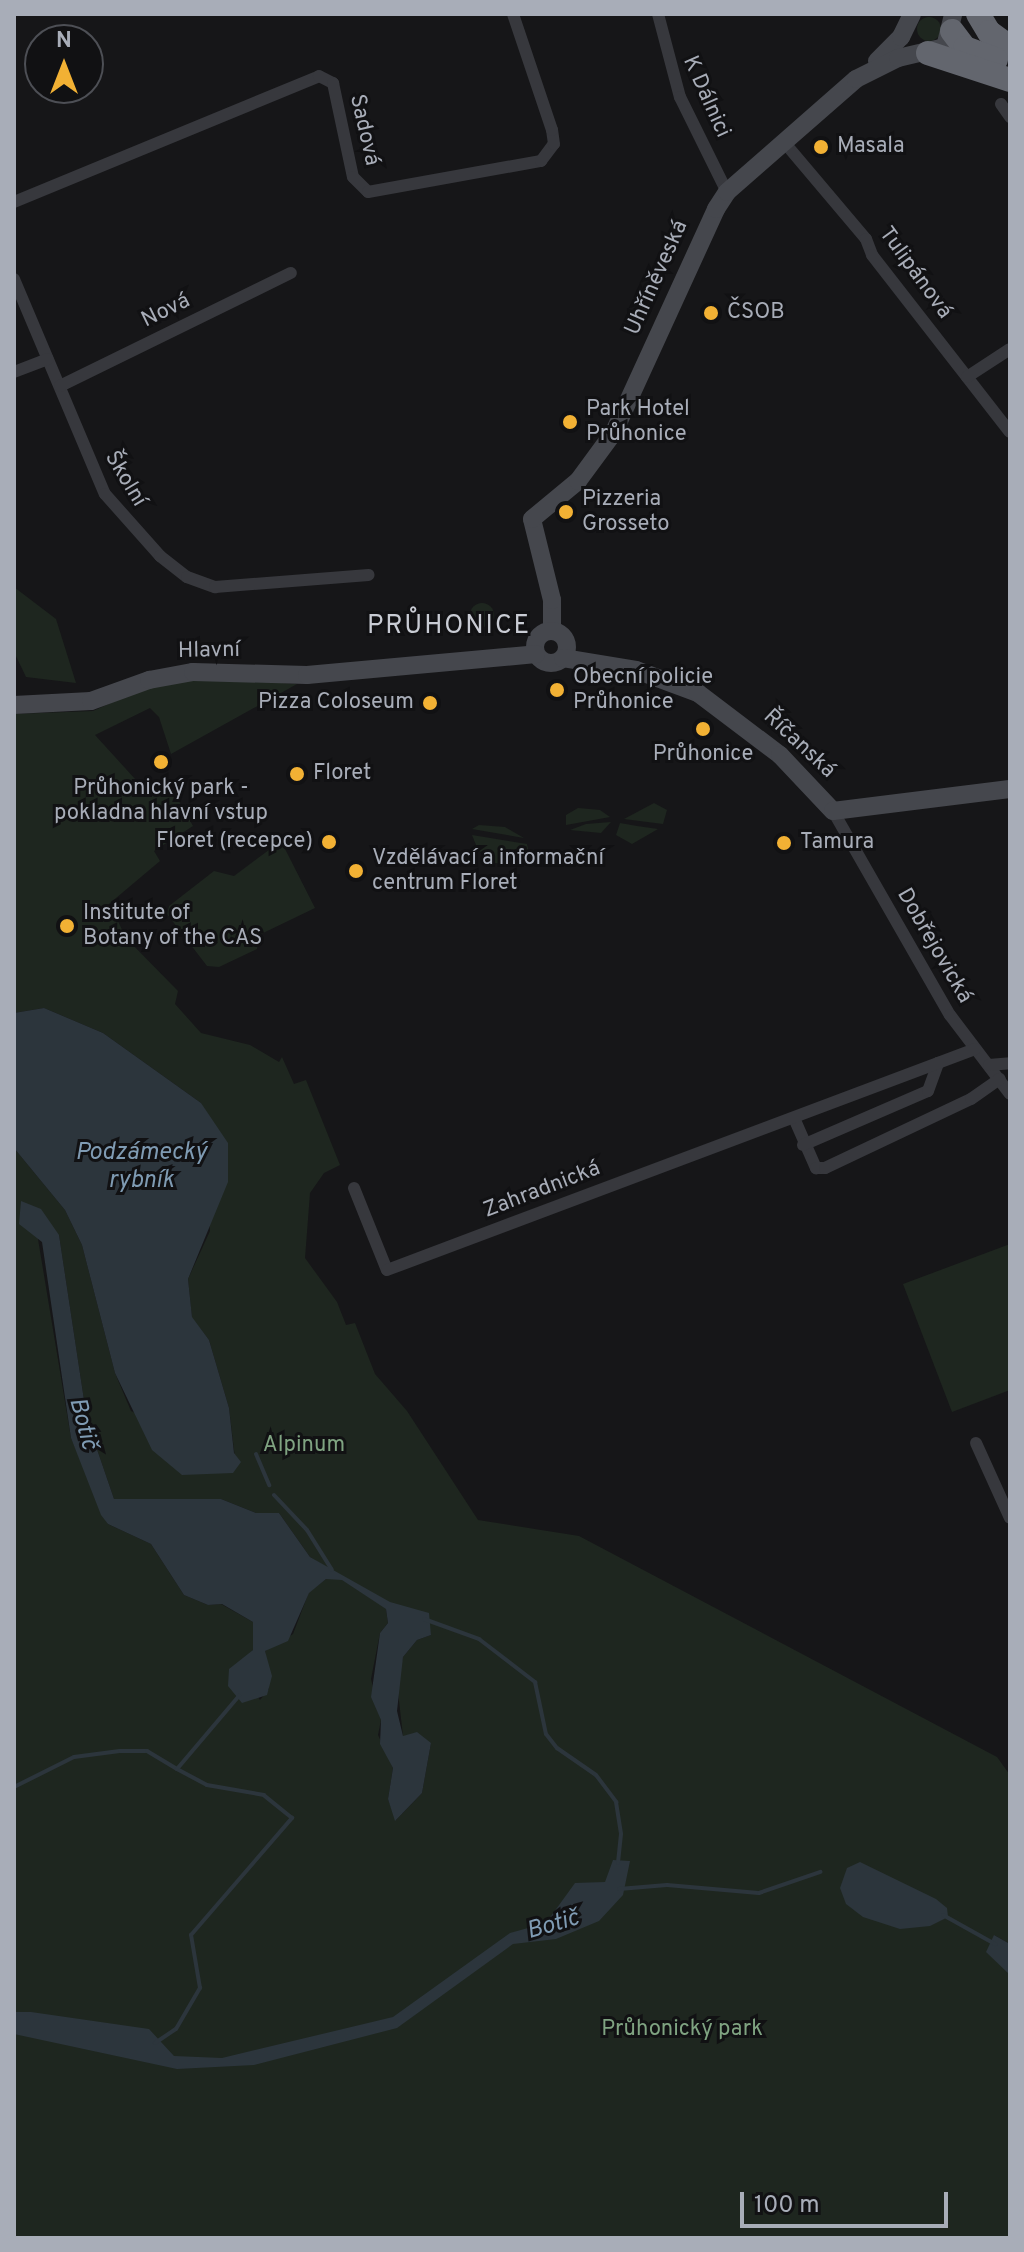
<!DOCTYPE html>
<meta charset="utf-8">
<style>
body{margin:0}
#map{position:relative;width:1024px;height:2252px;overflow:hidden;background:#161618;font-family:Overpass,sans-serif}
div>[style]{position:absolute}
.green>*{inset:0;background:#1e261f}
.round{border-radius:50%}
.water>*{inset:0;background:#2c353c}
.stream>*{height:4px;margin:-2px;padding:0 2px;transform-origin:2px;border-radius:2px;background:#2c353c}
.street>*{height:12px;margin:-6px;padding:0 6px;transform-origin:6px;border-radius:6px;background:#37383d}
.secondary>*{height:18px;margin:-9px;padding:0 9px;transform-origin:9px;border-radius:9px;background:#45474d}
.secondary>.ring{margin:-9px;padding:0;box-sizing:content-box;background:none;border:18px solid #45474d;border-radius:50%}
.highway>*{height:24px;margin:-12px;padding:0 12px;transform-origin:12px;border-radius:12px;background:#63666e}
.dots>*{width:22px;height:22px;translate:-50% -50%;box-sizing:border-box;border:4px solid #111113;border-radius:50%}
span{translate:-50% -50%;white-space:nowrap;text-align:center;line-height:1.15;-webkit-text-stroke:6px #111113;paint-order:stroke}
.street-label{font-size:22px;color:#a8adb8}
.poi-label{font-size:22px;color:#a8adb8}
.left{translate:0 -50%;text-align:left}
.right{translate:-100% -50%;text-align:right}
.park-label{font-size:22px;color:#7fa381}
.water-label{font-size:24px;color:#7f9bb3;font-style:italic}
.quarter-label{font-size:26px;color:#c9ccd4;letter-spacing:2px}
.frame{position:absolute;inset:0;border:16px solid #a8adb8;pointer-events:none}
.north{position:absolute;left:24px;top:24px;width:80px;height:80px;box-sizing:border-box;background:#111113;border:2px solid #4d4f55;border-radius:50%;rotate:0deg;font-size:22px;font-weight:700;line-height:32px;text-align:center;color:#a8adb8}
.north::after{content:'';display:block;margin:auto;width:28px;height:36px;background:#f2b134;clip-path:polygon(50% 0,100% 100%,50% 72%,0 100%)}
.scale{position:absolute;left:740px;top:2192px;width:208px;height:36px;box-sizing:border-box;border:4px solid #a8adb8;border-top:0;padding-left:10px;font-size:24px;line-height:28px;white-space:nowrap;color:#a8adb8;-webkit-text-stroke:6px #111113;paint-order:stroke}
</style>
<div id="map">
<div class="green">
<div class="round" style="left:917px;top:17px;width:24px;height:24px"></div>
<div style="clip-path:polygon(14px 587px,56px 619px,76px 683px,26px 677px,14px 652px)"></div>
<div class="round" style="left:470px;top:603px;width:24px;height:24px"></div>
<div style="clip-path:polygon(evenodd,199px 678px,297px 684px,171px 754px,159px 717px,150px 708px,95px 735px,146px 791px,167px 780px,193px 826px,154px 851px,160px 861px,103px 909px,116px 917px,126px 938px,178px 991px,175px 1004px,201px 1033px,250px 1045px,279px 1062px,282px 1057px,294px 1084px,306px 1080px,340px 1165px,324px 1173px,310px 1193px,305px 1258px,337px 1302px,346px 1325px,355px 1323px,375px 1374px,407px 1411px,478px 1520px,579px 1536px,997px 1757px,1010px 1775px,1010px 1944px,994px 1935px,1010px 1975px,1010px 2238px,14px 2238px,14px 1148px,65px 1210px,82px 1245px,115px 1373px,131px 1411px,235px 1458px,229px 1408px,209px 1340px,192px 1318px,188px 1279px,210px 1231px,201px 1103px,103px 1033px,44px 1008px,14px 1013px,14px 714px,93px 711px,144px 688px,199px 678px,37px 1233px,59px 1235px,87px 1420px,114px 1499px,221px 1499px,256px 1513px,279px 1513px,310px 1557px,326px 1567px,326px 1579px,309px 1592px,293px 1634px,265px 1651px,269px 1689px,260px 1700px,238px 1667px,253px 1650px,253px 1622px,221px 1604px,208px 1605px,184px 1595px,151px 1544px,108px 1524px,71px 1438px,37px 1233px,199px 678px,386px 1609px,428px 1621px,431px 1635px,417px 1640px,403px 1657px,397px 1683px,403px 1736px,431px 1743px,422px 1793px,396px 1820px,388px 1799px,393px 1768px,378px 1735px,381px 1720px,371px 1679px,380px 1633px,388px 1623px,386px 1609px)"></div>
<div style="clip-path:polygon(654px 803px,667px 810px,663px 824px,624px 819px)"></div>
<div style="clip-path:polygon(578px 808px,600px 810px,610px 817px,566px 825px,566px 815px)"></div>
<div style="clip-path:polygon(611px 822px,601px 833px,570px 830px,586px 824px)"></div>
<div style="clip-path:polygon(620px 823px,637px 826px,658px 829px,632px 844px,616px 835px)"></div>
<div style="clip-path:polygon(479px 825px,505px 827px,524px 838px,472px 829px)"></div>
<div style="clip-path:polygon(472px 835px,527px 844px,530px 859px,516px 866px,495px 863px,478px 850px)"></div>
<div style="clip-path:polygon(281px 841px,315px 908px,259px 935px,257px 949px,219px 967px,207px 966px,167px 914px,169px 906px,214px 871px,234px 876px)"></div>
<div style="clip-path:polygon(1010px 1244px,1010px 1390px,952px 1412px,903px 1284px)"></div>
</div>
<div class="water">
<div style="clip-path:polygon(44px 1008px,103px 1033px,201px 1103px,228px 1143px,228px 1182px,188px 1279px,192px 1317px,209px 1340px,229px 1408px,234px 1453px,241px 1462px,233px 1473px,182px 1475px,152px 1450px,115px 1373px,82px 1245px,65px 1210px,14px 1148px,14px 1013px)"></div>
<div style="clip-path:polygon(21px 1201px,41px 1209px,59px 1235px,87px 1420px,114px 1499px,221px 1499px,256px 1513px,279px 1513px,310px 1557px,390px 1602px,429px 1613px,431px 1635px,417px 1640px,403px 1657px,397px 1711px,403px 1736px,417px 1732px,431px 1743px,422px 1793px,395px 1821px,388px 1799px,393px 1768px,380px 1744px,381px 1720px,371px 1697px,380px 1633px,388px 1623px,386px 1609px,342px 1580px,326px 1579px,309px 1593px,288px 1641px,265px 1651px,272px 1676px,267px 1695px,242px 1703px,228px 1686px,229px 1669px,253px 1650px,253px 1622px,222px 1604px,208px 1605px,184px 1595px,151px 1544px,108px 1524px,101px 1515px,71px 1438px,42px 1242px,19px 1224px)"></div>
<div style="clip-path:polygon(613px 1860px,630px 1861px,623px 1895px,599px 1921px,556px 1939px,513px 1944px,397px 2028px,254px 2065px,177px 2069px,14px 2034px,14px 2012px,31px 2012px,149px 2029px,174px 2056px,222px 2058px,393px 2017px,510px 1933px,546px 1923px,575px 1883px,605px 1882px)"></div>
<div style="clip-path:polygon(860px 1862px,936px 1899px,947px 1908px,948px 1917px,930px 1926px,900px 1929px,863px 1917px,846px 1904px,840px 1888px,847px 1868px)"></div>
<div style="clip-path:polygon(994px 1935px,1010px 1944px,1010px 1975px,986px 1952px)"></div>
</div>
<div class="stream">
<div style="left:256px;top:1454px;width:34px;rotate:67deg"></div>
<div style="left:274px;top:1495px;width:48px;rotate:46.7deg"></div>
<div style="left:307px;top:1530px;width:47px;rotate:58deg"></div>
<div style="left:424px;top:1619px;width:59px;rotate:20deg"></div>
<div style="left:479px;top:1639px;width:71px;rotate:37.5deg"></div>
<div style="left:535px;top:1682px;width:53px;rotate:78.1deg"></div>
<div style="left:546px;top:1734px;width:18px;rotate:52deg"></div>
<div style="left:557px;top:1748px;width:47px;rotate:34.7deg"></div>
<div style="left:596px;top:1775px;width:34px;rotate:53deg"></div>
<div style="left:616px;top:1802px;width:32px;rotate:81deg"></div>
<div style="left:621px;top:1834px;width:29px;rotate:96deg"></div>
<div style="left:14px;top:1787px;width:67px;rotate:-26.6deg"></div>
<div style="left:74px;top:1757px;width:46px;rotate:-7.4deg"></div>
<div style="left:120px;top:1751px;width:27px"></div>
<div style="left:147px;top:1751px;width:35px;rotate:31deg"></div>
<div style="left:619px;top:1889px;width:48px;rotate:-4.8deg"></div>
<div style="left:667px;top:1885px;width:92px;rotate:5deg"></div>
<div style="left:759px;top:1893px;width:65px;rotate:-19deg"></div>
<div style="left:943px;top:1915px;width:60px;rotate:29.1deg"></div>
<div style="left:155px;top:2043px;width:25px;rotate:-34deg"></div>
<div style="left:176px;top:2029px;width:48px;rotate:-59.7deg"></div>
<div style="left:200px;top:1988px;width:54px;rotate:-99.6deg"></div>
<div style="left:191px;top:1935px;width:155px;rotate:-49.2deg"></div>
<div style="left:292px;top:1818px;width:36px;rotate:-141deg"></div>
<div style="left:264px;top:1795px;width:58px;rotate:-170deg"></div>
<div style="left:207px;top:1785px;width:34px;rotate:-152deg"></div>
<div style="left:177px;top:1769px;width:96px;rotate:-49.7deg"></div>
</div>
<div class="street">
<div style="left:658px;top:14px;width:86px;rotate:75.2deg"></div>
<div style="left:680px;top:97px;width:106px;rotate:63.7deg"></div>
<div style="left:1001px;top:104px;width:16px;rotate:55deg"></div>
<div style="left:784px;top:142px;width:127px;rotate:49.8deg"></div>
<div style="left:866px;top:239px;width:17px;rotate:69deg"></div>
<div style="left:872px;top:255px;width:224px;rotate:52.1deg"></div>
<div style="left:14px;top:202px;width:330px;rotate:-22.4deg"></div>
<div style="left:319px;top:76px;width:16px;rotate:27deg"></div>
<div style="left:333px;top:83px;width:96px;rotate:78deg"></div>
<div style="left:353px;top:177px;width:21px;rotate:45deg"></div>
<div style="left:368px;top:192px;width:176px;rotate:-10.2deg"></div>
<div style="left:541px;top:161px;width:21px;rotate:-53deg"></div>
<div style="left:554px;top:144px;width:14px;rotate:-98deg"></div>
<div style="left:552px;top:130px;width:122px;rotate:-108.6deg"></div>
<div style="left:14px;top:279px;width:233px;rotate:67.1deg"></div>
<div style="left:105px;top:494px;width:83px;rotate:48.4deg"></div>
<div style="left:160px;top:556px;width:34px;rotate:38deg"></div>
<div style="left:187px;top:577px;width:30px;rotate:20deg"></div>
<div style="left:215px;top:587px;width:154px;rotate:-4.5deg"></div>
<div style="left:14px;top:372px;width:36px;rotate:-21deg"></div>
<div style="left:967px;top:377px;width:51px;rotate:-33.1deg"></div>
<div style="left:60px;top:386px;width:257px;rotate:-26.1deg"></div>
<div style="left:833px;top:811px;width:235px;rotate:60.2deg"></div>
<div style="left:950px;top:1015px;width:99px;rotate:52.8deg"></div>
<div style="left:989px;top:1065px;width:21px;rotate:-5deg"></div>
<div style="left:794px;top:1118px;width:55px;rotate:66.3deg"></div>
<div style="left:816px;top:1168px;width:9px"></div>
<div style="left:825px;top:1168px;width:161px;rotate:-25.3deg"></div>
<div style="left:971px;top:1099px;width:35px;rotate:-35deg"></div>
<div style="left:803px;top:1145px;width:136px;rotate:-23.4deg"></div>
<div style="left:928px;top:1091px;width:30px;rotate:-70deg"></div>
<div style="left:354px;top:1188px;width:88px;rotate:68.1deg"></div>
<div style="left:387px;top:1270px;width:628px;rotate:-20.6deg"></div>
<div style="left:976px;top:1443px;width:82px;rotate:65.6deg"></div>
</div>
<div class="secondary">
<div style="left:877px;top:61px;width:34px;rotate:-45deg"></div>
<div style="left:901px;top:37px;width:25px;rotate:-64deg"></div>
<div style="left:552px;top:631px;width:31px;rotate:-90deg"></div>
<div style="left:552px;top:600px;width:83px;rotate:-103.9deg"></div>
<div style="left:532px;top:519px;width:60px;rotate:-39.6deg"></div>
<div style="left:578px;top:481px;width:61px;rotate:-53.7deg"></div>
<div style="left:614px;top:432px;width:245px;rotate:-65.4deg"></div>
<div style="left:716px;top:209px;width:20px;rotate:-57deg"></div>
<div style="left:727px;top:192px;width:171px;rotate:-41.2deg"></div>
<div style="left:856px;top:79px;width:47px;rotate:-26.6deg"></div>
<div style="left:898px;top:58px;width:48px;rotate:-13.2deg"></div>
<div style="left:945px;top:47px;width:34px;rotate:-76deg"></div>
<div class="ring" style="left:535px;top:631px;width:14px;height:14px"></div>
<div style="left:563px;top:658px;width:74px;rotate:9.3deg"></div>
<div style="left:636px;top:670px;width:66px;rotate:20.4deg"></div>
<div style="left:698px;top:693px;width:103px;rotate:37.1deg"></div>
<div style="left:780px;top:755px;width:77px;rotate:46.6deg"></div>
<div style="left:833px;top:811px;width:178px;rotate:-7.1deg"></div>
<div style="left:14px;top:705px;width:77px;rotate:-3deg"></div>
<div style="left:91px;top:701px;width:62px;rotate:-19.9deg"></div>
<div style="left:149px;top:680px;width:45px;rotate:-10.3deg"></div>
<div style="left:193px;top:672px;width:114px;rotate:1.5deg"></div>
<div style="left:307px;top:675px;width:230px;rotate:-5.2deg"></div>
</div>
<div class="highway">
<div style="left:978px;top:14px;width:21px;rotate:59deg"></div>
<div style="left:989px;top:32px;width:26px;rotate:36deg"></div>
<div style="left:952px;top:31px;width:21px;rotate:53deg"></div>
<div style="left:965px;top:48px;width:33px;rotate:20deg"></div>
<div style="left:928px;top:53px;width:86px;rotate:18.2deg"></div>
</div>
<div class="dots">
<div style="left:821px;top:147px;background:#f2b134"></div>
<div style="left:711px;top:313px;background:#f2b134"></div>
<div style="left:570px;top:422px;background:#f2b134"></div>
<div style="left:566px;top:512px;background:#f2b134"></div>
<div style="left:557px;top:690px;background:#f2b134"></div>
<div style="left:430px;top:703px;background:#f2b134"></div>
<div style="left:703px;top:729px;background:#f2b134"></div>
<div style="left:161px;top:762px;background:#f2b134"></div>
<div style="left:297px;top:774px;background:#f2b134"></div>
<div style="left:329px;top:842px;background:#f2b134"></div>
<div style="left:784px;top:843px;background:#f2b134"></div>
<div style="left:356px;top:871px;background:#f2b134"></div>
<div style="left:67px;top:926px;background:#f2b134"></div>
</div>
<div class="street-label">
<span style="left:706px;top:97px;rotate:66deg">K Dálnici</span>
<span style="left:364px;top:130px;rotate:77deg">Sadová</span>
<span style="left:915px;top:273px;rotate:54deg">Tulipánová</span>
<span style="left:657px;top:278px;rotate:-66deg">Uhříněveská</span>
<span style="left:166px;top:311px;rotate:-26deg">Nová</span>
<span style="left:125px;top:479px;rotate:59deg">Školní</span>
<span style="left:209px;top:651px;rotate:-1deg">Hlavní</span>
<span style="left:799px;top:744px;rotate:43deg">Říčanská</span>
<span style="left:934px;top:946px;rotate:60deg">Dobřejovická</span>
<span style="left:542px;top:1190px;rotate:-21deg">Zahradnická</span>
</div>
<div class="poi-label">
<span class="left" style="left:837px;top:147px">Masala</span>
<span class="left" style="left:727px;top:313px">ČSOB</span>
<span class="left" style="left:586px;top:422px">Park Hotel<br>Průhonice</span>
<span class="left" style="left:582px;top:512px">Pizzeria<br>Grosseto</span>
<span class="left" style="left:573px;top:690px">Obecní policie<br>Průhonice</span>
<span class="right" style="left:414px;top:703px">Pizza Coloseum</span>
<span style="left:703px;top:755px">Průhonice</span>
<span class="left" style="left:313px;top:774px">Floret</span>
<span style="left:161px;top:801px">Průhonický park -<br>pokladna hlavní vstup</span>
<span class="right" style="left:313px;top:842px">Floret (recepce)</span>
<span class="left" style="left:800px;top:843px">Tamura</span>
<span class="left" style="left:372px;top:871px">Vzdělávací a informační<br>centrum Floret</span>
<span class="left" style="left:83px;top:926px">Institute of<br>Botany of the CAS</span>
</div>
<div class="park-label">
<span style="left:304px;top:1446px">Alpinum</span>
<span style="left:682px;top:2030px">Průhonický park</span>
</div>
<div class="water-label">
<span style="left:141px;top:1168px">Podzámecký<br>rybník</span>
<span style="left:82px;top:1424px;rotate:75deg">Botič</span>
<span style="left:553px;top:1926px;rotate:-16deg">Botič</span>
</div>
<div class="quarter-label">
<span style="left:449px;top:627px">PRŮHONICE</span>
</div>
<div class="frame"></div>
<div class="north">N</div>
<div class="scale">100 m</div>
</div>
